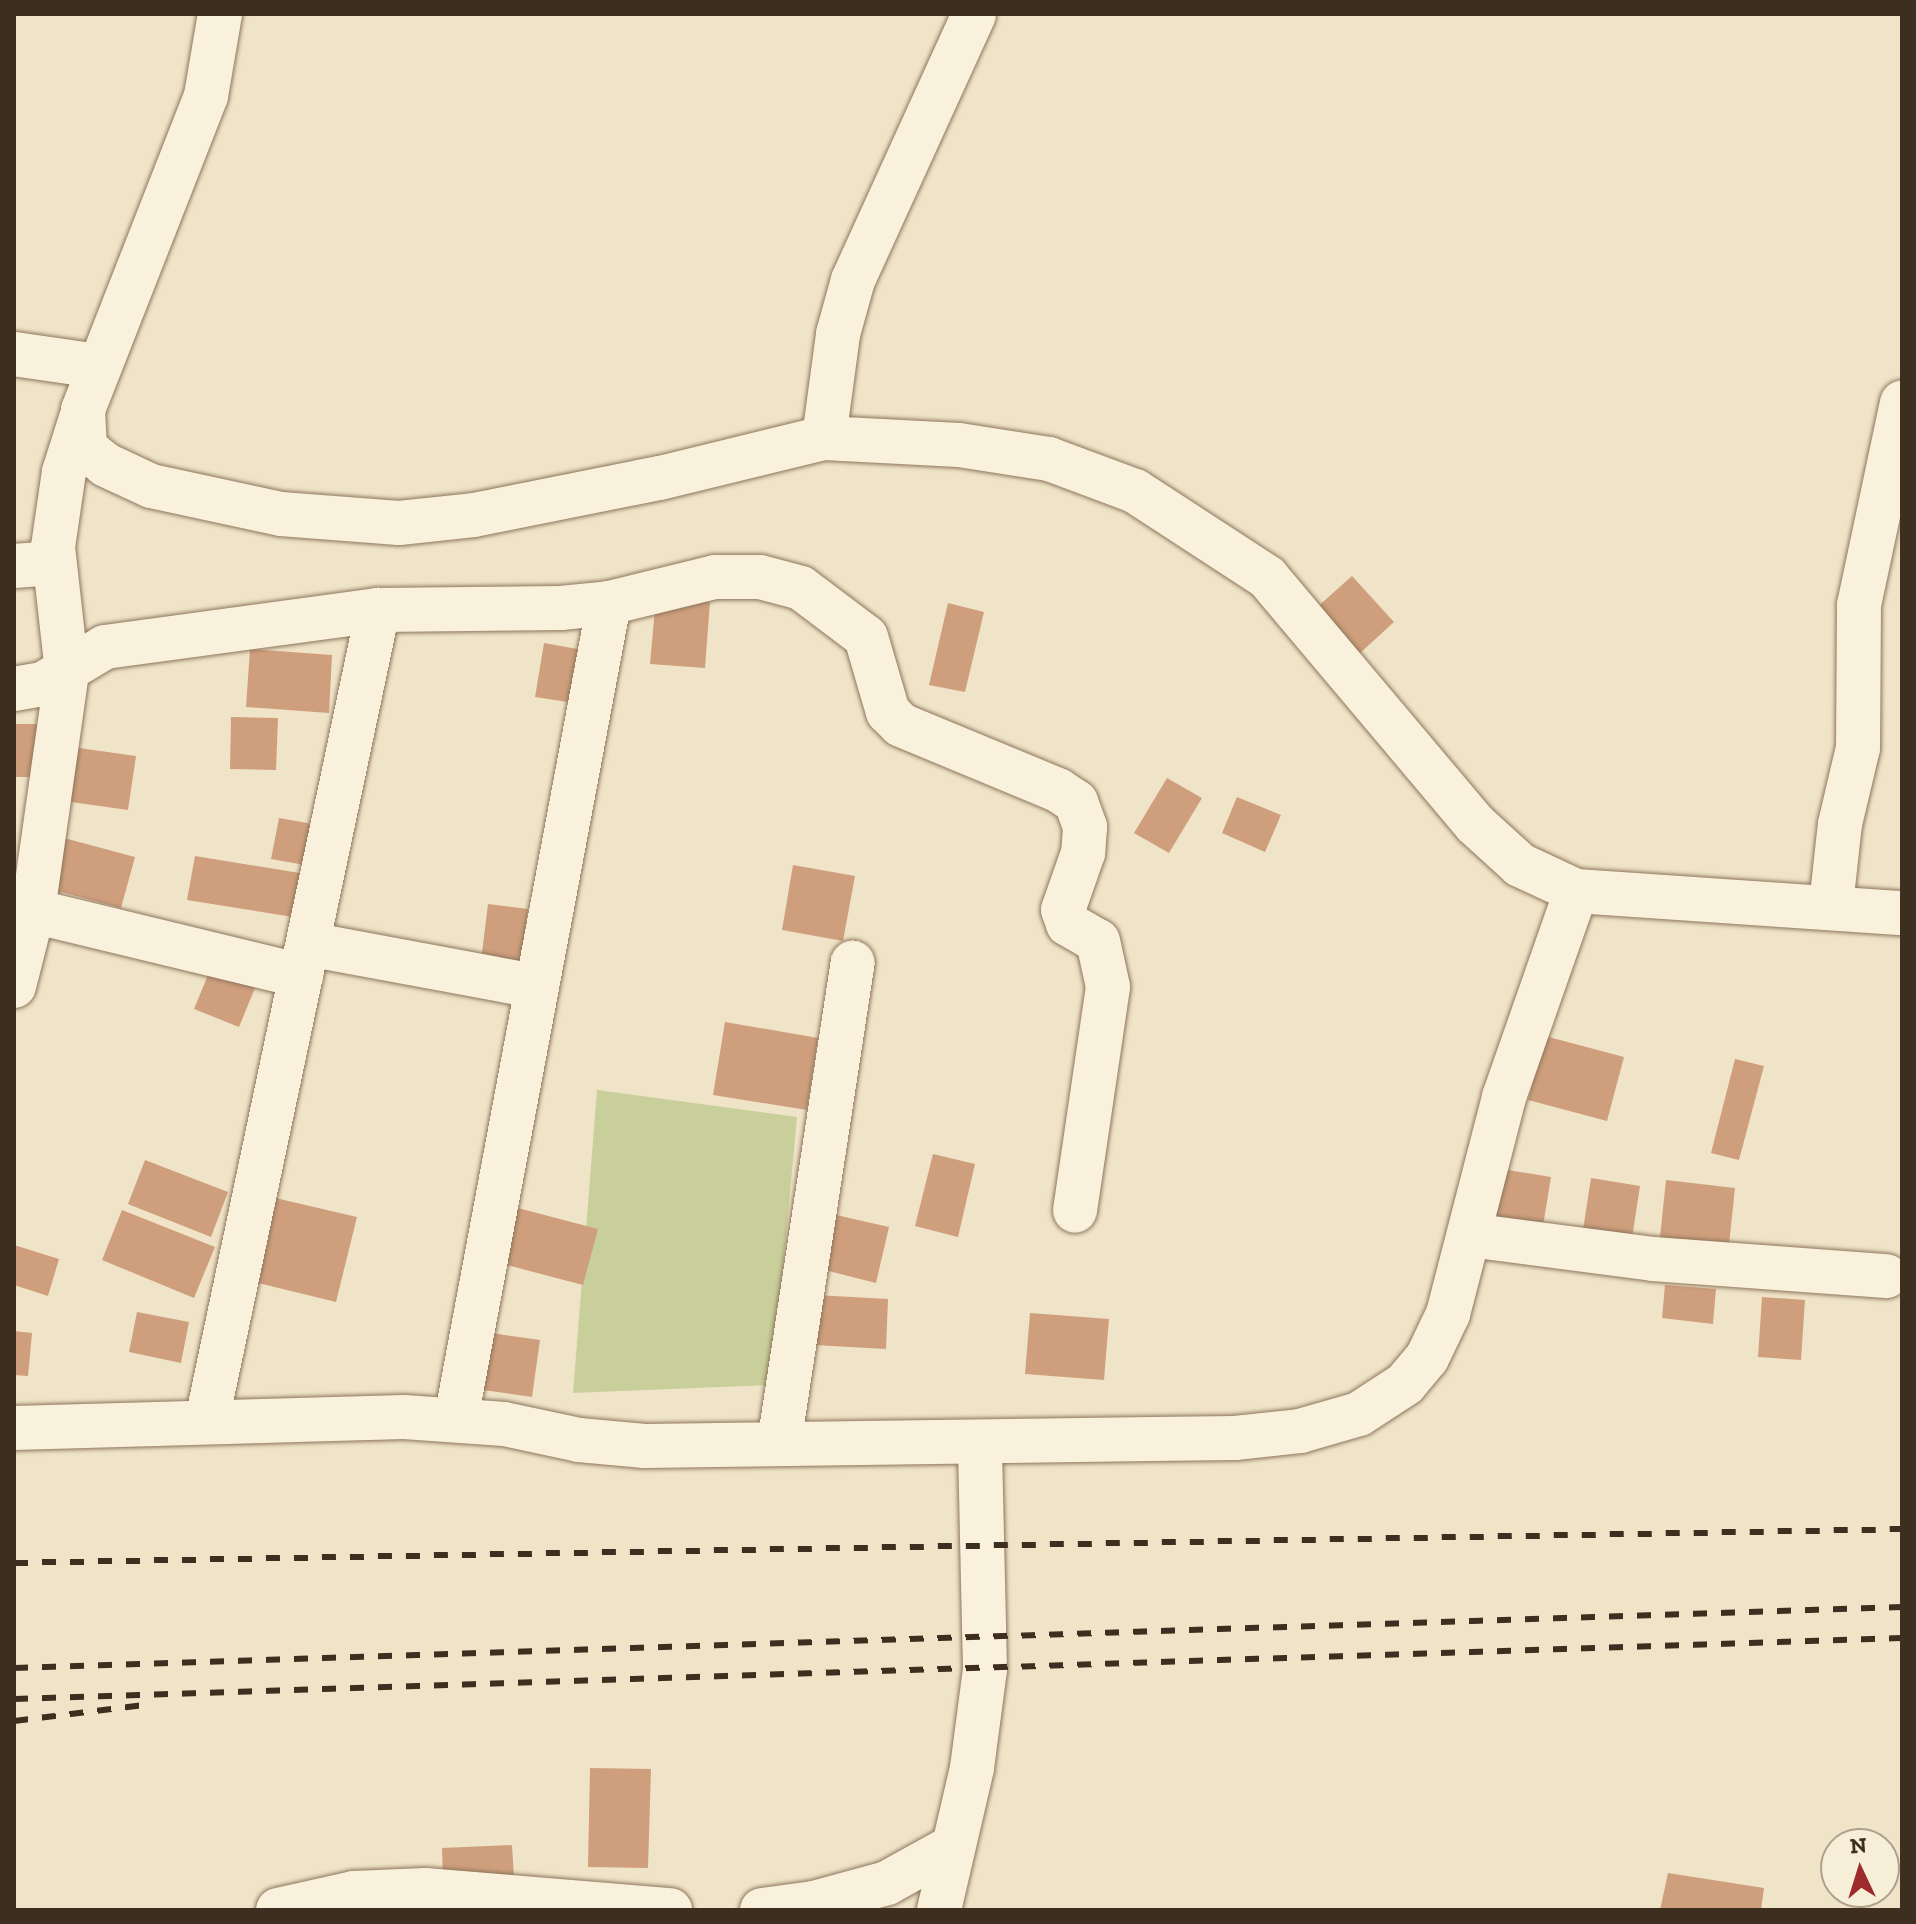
<!DOCTYPE html>
<style>
body{margin:0}
#map{position:relative;width:1916px;height:1924px;overflow:hidden;background:#f0e4c8;font-family:"Zilla Slab",serif}
div>[style]{position:absolute}
.green>*{inset:0;background:#c9cf9b}
.building>*{inset:0;background:#cf9f7d}
.roads{filter:drop-shadow(0 0 2px #8d765c) drop-shadow(0 0 2px #8d765c)}
.minor>*{height:44px;margin:-22px;padding:0 22px;transform-origin:22px;border-radius:22px;background:#faf1dc}
.rail>*{height:6px;margin-top:-3px;transform-origin:0;background:repeating-linear-gradient(90deg,#3d2e20 0 14px,transparent 0 28px)}
span{translate:-50% -50%;white-space:nowrap;text-align:center;line-height:1.15;-webkit-text-stroke:8px #f7eed8;paint-order:stroke}
.frame{position:absolute;inset:0;border:16px solid #3d2e20;pointer-events:none}
.north{position:absolute;left:1820px;top:1828px;width:80px;height:80px;box-sizing:border-box;background:#f7eed8;border:2px solid #ada18e;border-radius:50%;rotate:356deg;font-size:22px;font-weight:700;line-height:32px;text-align:center;color:#3d2e20}
.north::after{content:'';display:block;margin:auto;width:28px;height:36px;background:#9e2a2b;clip-path:polygon(50% 0,100% 100%,50% 72%,0 100%)}
</style>
<div id="map">
<div class="green">
<div style="clip-path:polygon(597px 1090px,797px 1117px,772px 1385px,573px 1393px)"></div>
</div>
<div class="building">
<div style="clip-path:polygon(1352px 576px,1394px 622px,1358px 655px,1315px 609px)"></div>
<div style="clip-path:polygon(656px 597px,710px 602px,705px 668px,650px 664px)"></div>
<div style="clip-path:polygon(948px 603px,984px 612px,965px 692px,929px 685px)"></div>
<div style="clip-path:polygon(544px 643px,583px 650px,574px 703px,535px 697px)"></div>
<div style="clip-path:polygon(250px 649px,332px 655px,329px 713px,246px 707px)"></div>
<div style="clip-path:polygon(231px 717px,278px 718px,276px 770px,230px 769px)"></div>
<div style="clip-path:polygon(14px 724px,39px 724px,37px 777px,14px 777px)"></div>
<div style="clip-path:polygon(72px 747px,136px 756px,128px 810px,64px 801px)"></div>
<div style="clip-path:polygon(1167px 778px,1202px 798px,1169px 853px,1134px 833px)"></div>
<div style="clip-path:polygon(1237px 797px,1281px 815px,1265px 852px,1222px 833px)"></div>
<div style="clip-path:polygon(279px 818px,324px 826px,316px 867px,271px 859px)"></div>
<div style="clip-path:polygon(64px 838px,135px 857px,121px 908px,50px 889px)"></div>
<div style="clip-path:polygon(195px 856px,306px 874px,299px 918px,187px 900px)"></div>
<div style="clip-path:polygon(793px 865px,855px 876px,843px 941px,782px 930px)"></div>
<div style="clip-path:polygon(488px 904px,528px 909px,521px 966px,481px 961px)"></div>
<div style="clip-path:polygon(210px 970px,255px 988px,239px 1027px,194px 1009px)"></div>
<div style="clip-path:polygon(725px 1022px,818px 1038px,807px 1110px,713px 1095px)"></div>
<div style="clip-path:polygon(1545px 1036px,1624px 1057px,1607px 1121px,1528px 1100px)"></div>
<div style="clip-path:polygon(1735px 1059px,1764px 1066px,1739px 1160px,1711px 1153px)"></div>
<div style="clip-path:polygon(933px 1154px,975px 1164px,958px 1237px,915px 1226px)"></div>
<div style="clip-path:polygon(145px 1160px,228px 1192px,211px 1237px,128px 1204px)"></div>
<div style="clip-path:polygon(1502px 1169px,1551px 1177px,1543px 1226px,1494px 1219px)"></div>
<div style="clip-path:polygon(1591px 1178px,1640px 1186px,1632px 1238px,1583px 1230px)"></div>
<div style="clip-path:polygon(1666px 1180px,1735px 1188px,1729px 1245px,1660px 1237px)"></div>
<div style="clip-path:polygon(271px 1197px,357px 1217px,336px 1302px,250px 1281px)"></div>
<div style="clip-path:polygon(514px 1207px,598px 1229px,583px 1285px,499px 1263px)"></div>
<div style="clip-path:polygon(122px 1210px,215px 1247px,194px 1298px,102px 1260px)"></div>
<div style="clip-path:polygon(823px 1212px,889px 1227px,876px 1283px,809px 1266px)"></div>
<div style="clip-path:polygon(14px 1245px,59px 1259px,48px 1296px,14px 1285px)"></div>
<div style="clip-path:polygon(1665px 1285px,1716px 1289px,1713px 1324px,1662px 1318px)"></div>
<div style="clip-path:polygon(816px 1295px,888px 1299px,886px 1349px,814px 1345px)"></div>
<div style="clip-path:polygon(1762px 1297px,1805px 1300px,1801px 1360px,1758px 1357px)"></div>
<div style="clip-path:polygon(137px 1312px,189px 1322px,181px 1363px,129px 1352px)"></div>
<div style="clip-path:polygon(1030px 1313px,1109px 1319px,1104px 1380px,1025px 1374px)"></div>
<div style="clip-path:polygon(14px 1331px,32px 1333px,28px 1376px,14px 1375px)"></div>
<div style="clip-path:polygon(484px 1332px,540px 1340px,532px 1397px,476px 1389px)"></div>
<div style="clip-path:polygon(590px 1768px,651px 1769px,648px 1868px,588px 1867px)"></div>
<div style="clip-path:polygon(512px 1845px,514px 1878px,443px 1882px,442px 1848px)"></div>
<div style="clip-path:polygon(1668px 1873px,1764px 1888px,1761px 1910px,1660px 1910px)"></div>
</div>
<div class="roads">
<div class="minor">
<div style="left:220px;top:14px;width:83px;rotate:99.7deg"></div>
<div style="left:206px;top:96px;width:337px;rotate:111.4deg"></div>
<div style="left:83px;top:410px;width:38px;rotate:87deg"></div>
<div style="left:85px;top:448px;width:27px;rotate:39deg"></div>
<div style="left:106px;top:465px;width:50px;rotate:25deg"></div>
<div style="left:151px;top:486px;width:133px;rotate:12.2deg"></div>
<div style="left:281px;top:514px;width:118px;rotate:4.4deg"></div>
<div style="left:399px;top:523px;width:75px;rotate:-6.1deg"></div>
<div style="left:474px;top:515px;width:190px;rotate:-11.3deg"></div>
<div style="left:660px;top:478px;width:169px;rotate:-13.7deg"></div>
<div style="left:824px;top:438px;width:135px;rotate:3deg"></div>
<div style="left:959px;top:445px;width:91px;rotate:8.8deg"></div>
<div style="left:1049px;top:459px;width:92px;rotate:20.4deg"></div>
<div style="left:1135px;top:491px;width:158px;rotate:33.1deg"></div>
<div style="left:1267px;top:577px;width:323px;rotate:49.9deg"></div>
<div style="left:1475px;top:824px;width:61px;rotate:42.3deg"></div>
<div style="left:1520px;top:865px;width:62px;rotate:24.9deg"></div>
<div style="left:1576px;top:891px;width:327px;rotate:3.9deg"></div>
<div style="left:14px;top:354px;width:84px;rotate:8.2deg"></div>
<div style="left:824px;top:438px;width:105px;rotate:-82.3deg"></div>
<div style="left:838px;top:334px;width:56px;rotate:-74.5deg"></div>
<div style="left:853px;top:280px;width:292px;rotate:-65.5deg"></div>
<div style="left:14px;top:566px;width:40px;rotate:-4.3deg"></div>
<div style="left:14px;top:689px;width:29px;rotate:-10deg"></div>
<div style="left:43px;top:684px;width:72px;rotate:-30.8deg"></div>
<div style="left:105px;top:647px;width:275px;rotate:-7.7deg"></div>
<div style="left:378px;top:610px;width:183px;rotate:-0.6deg"></div>
<div style="left:561px;top:608px;width:48px;rotate:-5.9deg"></div>
<div style="left:609px;top:603px;width:109px;rotate:-13.8deg"></div>
<div style="left:715px;top:577px;width:45px"></div>
<div style="left:760px;top:577px;width:42px;rotate:15deg"></div>
<div style="left:801px;top:588px;width:81px;rotate:37deg"></div>
<div style="left:866px;top:637px;width:78px;rotate:73.7deg"></div>
<div style="left:888px;top:712px;width:18px;rotate:45deg"></div>
<div style="left:901px;top:725px;width:170px;rotate:22.5deg"></div>
<div style="left:1058px;top:790px;width:22px;rotate:34deg"></div>
<div style="left:1076px;top:802px;width:27px;rotate:70deg"></div>
<div style="left:1085px;top:827px;width:26px;rotate:94deg"></div>
<div style="left:1083px;top:853px;width:60px;rotate:109.3deg"></div>
<div style="left:1063px;top:910px;width:15px;rotate:70deg"></div>
<div style="left:1068px;top:924px;width:34px;rotate:30deg"></div>
<div style="left:1098px;top:941px;width:47px;rotate:77.7deg"></div>
<div style="left:1108px;top:987px;width:226px;rotate:98.4deg"></div>
<div style="left:1831px;top:905px;width:81px;rotate:-83.7deg"></div>
<div style="left:1840px;top:824px;width:78px;rotate:-76.7deg"></div>
<div style="left:1858px;top:748px;width:143px;rotate:-89.6deg"></div>
<div style="left:1859px;top:605px;width:207px;rotate:-78deg"></div>
<div style="left:33px;top:911px;width:276px;rotate:13.6deg"></div>
<div style="left:308px;top:944px;width:231px;rotate:10.5deg"></div>
<div style="left:14px;top:986px;width:77px;rotate:-75.8deg"></div>
<div style="left:33px;top:911px;width:241px;rotate:-81.9deg"></div>
<div style="left:67px;top:672px;width:126px;rotate:-96.4deg"></div>
<div style="left:53px;top:547px;width:76px;rotate:-81.7deg"></div>
<div style="left:64px;top:472px;width:63px;rotate:-72.4deg"></div>
<div style="left:1469px;top:1235px;width:186px;rotate:7.4deg"></div>
<div style="left:1653px;top:1259px;width:234px;rotate:4.2deg"></div>
<div style="left:456px;top:1419px;width:830px;rotate:-79.38deg"></div>
<div style="left:207px;top:1420px;width:828px;rotate:-78.08deg"></div>
<div style="left:14px;top:1428px;width:390px;rotate:-1.6deg"></div>
<div style="left:404px;top:1417px;width:100px;rotate:4deg"></div>
<div style="left:504px;top:1424px;width:77px;rotate:12deg"></div>
<div style="left:579px;top:1440px;width:66px;rotate:5.2deg"></div>
<div style="left:645px;top:1446px;width:590px;rotate:-0.78deg"></div>
<div style="left:1235px;top:1438px;width:65px;rotate:-6.1deg"></div>
<div style="left:1300px;top:1431px;width:61px;rotate:-16.1deg"></div>
<div style="left:1359px;top:1414px;width:55px;rotate:-33.1deg"></div>
<div style="left:1405px;top:1384px;width:34px;rotate:-50deg"></div>
<div style="left:1427px;top:1358px;width:49px;rotate:-64.5deg"></div>
<div style="left:1448px;top:1314px;width:224px;rotate:-75.5deg"></div>
<div style="left:1504px;top:1097px;width:218px;rotate:-70.7deg"></div>
<div style="left:779px;top:1444px;width:487px;rotate:-81.3deg"></div>
<div style="left:278px;top:1910px;width:78px;rotate:-12.6deg"></div>
<div style="left:354px;top:1893px;width:71px;rotate:-2.4deg"></div>
<div style="left:425px;top:1890px;width:246px;rotate:4.7deg"></div>
<div style="left:762px;top:1910px;width:52px;rotate:-7.7deg"></div>
<div style="left:814px;top:1903px;width:76px;rotate:-15.3deg"></div>
<div style="left:887px;top:1883px;width:74px;rotate:-29deg"></div>
<div style="left:939px;top:1910px;width:146px;rotate:-76.9deg"></div>
<div style="left:972px;top:1768px;width:100px;rotate:-82.5deg"></div>
<div style="left:985px;top:1669px;width:227px;rotate:-91.3deg"></div>
</div>
</div>
<div class="rail">
<div style="left:14px;top:1563px;width:1888px;rotate:-1.03deg"></div>
<div style="left:14px;top:1668px;width:1889px;rotate:-1.85deg"></div>
<div style="left:14px;top:1699px;width:1889px;rotate:-1.85deg"></div>
<div style="left:14px;top:1721px;width:131px;rotate:-7deg"></div>
</div>
<div class="frame"></div>
<div class="north">N</div>
</div>
